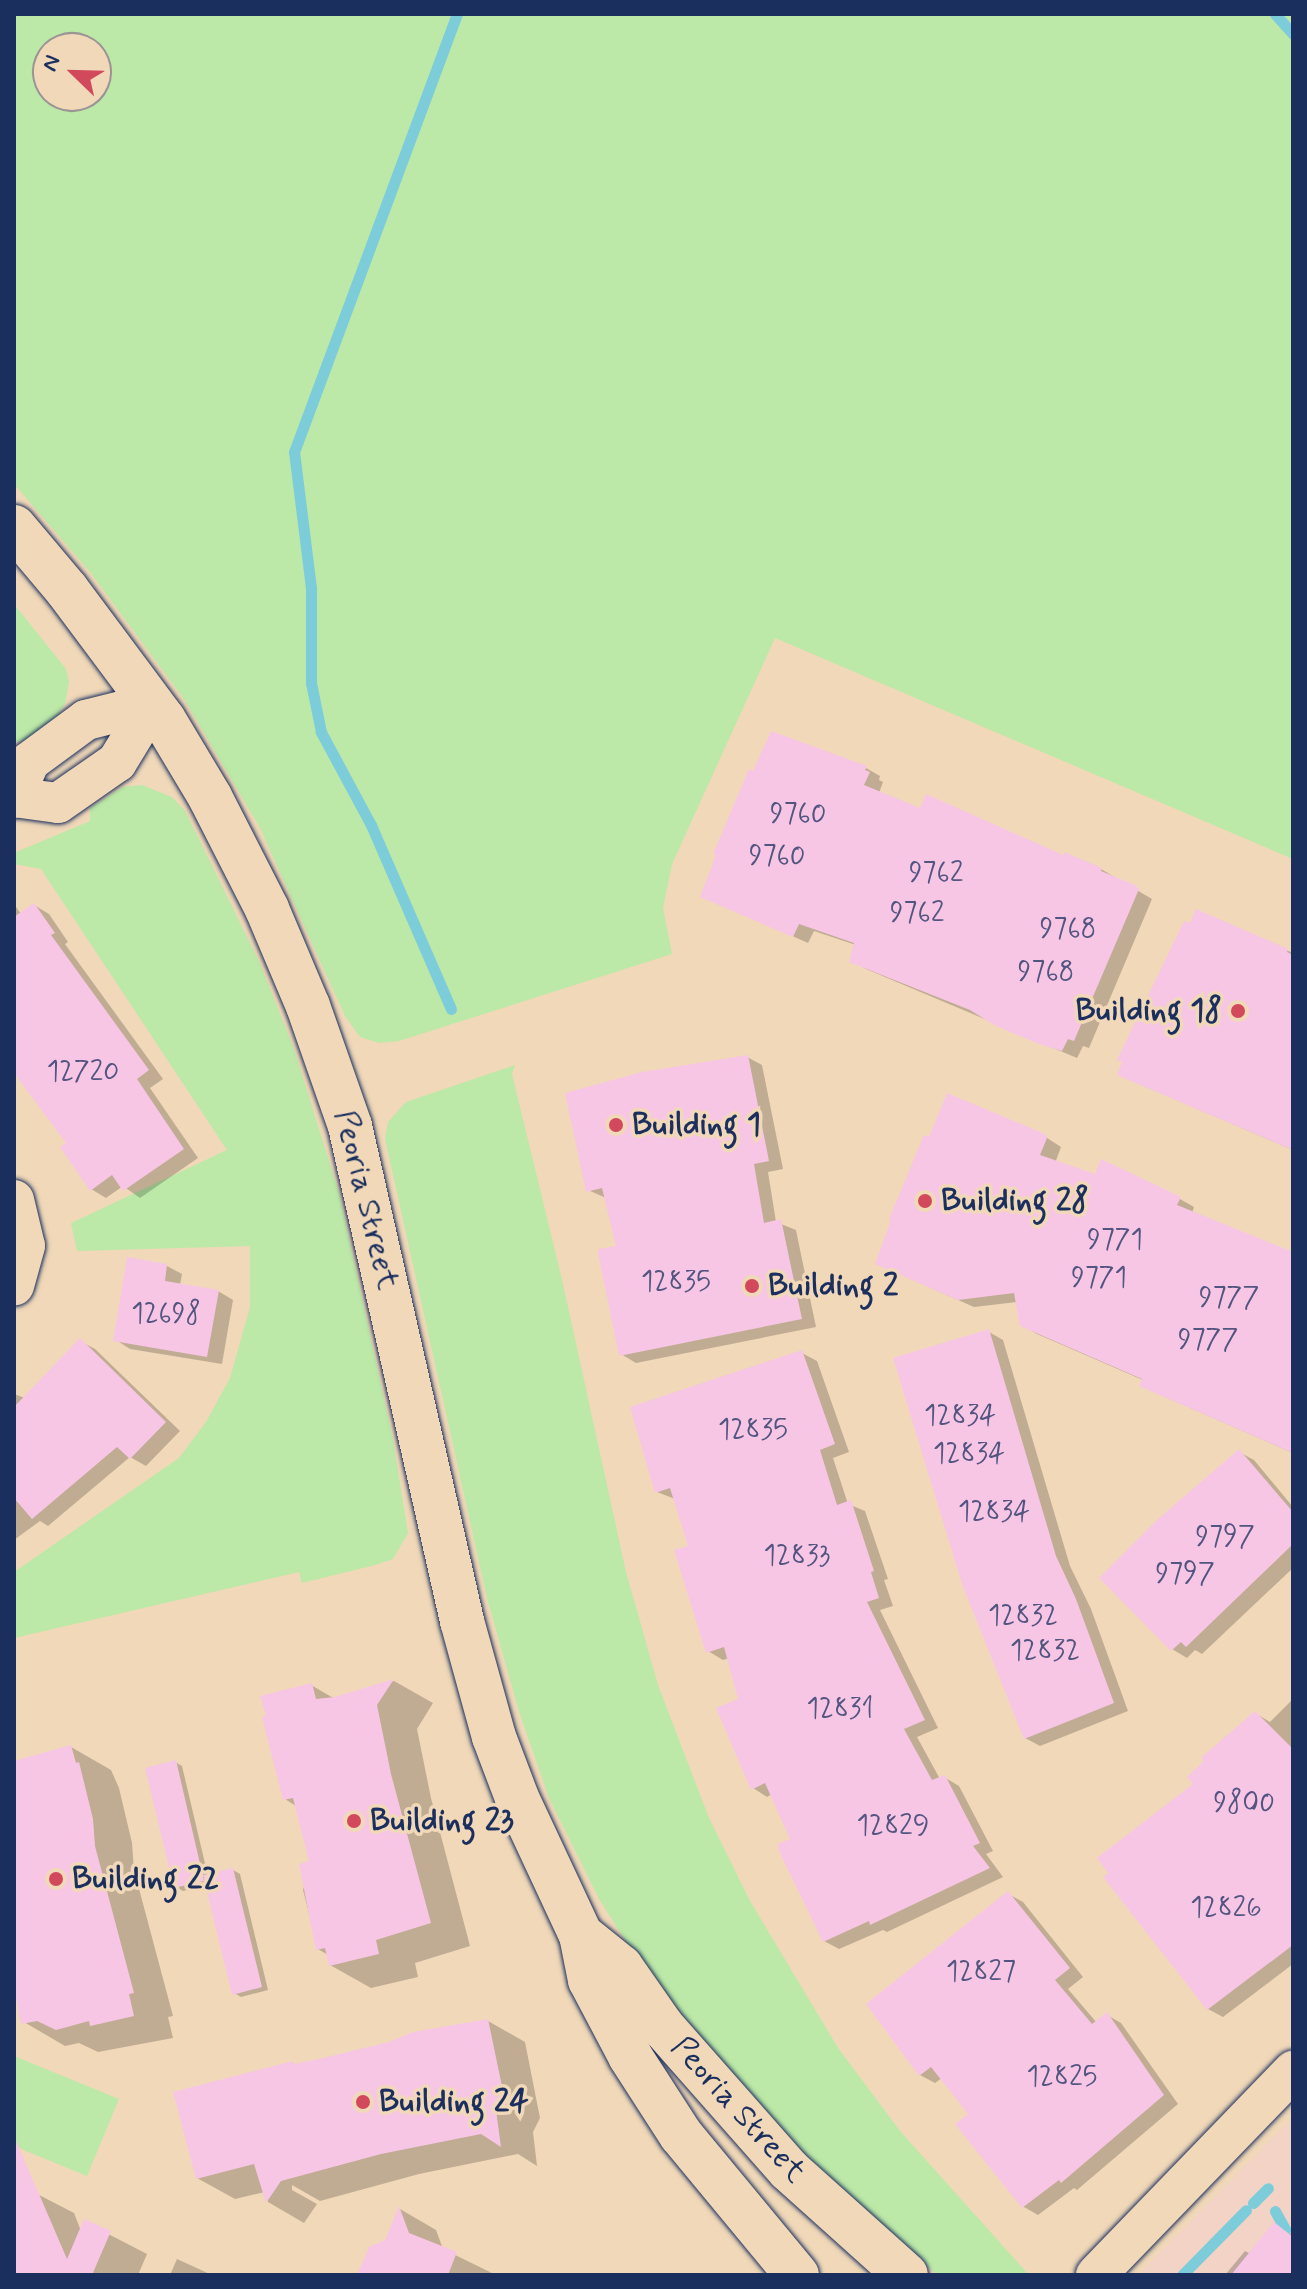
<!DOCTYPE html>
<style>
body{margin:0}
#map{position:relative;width:1307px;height:2289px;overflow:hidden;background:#f0d8b8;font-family:Mynerve,sans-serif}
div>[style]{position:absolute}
.built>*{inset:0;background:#f2d3c6}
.green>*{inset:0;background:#bce9a7}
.shadow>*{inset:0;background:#0003}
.stream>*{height:11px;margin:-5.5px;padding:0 5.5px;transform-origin:5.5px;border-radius:5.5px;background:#7dccda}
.building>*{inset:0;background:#f8c6e5}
.roads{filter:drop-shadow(0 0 2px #1b2f5e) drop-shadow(0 0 2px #1b2f5e)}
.minor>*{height:40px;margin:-20px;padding:0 20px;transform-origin:20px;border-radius:20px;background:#f0d8b8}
.secondary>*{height:44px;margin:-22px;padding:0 22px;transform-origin:22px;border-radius:22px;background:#f0d8b8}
.dots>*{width:22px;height:22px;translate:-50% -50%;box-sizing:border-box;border:4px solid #f0d8b8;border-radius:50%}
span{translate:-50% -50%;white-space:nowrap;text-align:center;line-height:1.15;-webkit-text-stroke:7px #f0d8b8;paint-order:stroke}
.number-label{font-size:28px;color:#525580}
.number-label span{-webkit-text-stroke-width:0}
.poi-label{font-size:32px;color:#1b2f5e;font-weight:700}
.right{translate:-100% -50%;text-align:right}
.left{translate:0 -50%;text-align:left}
.street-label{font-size:32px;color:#1b2f5e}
.frame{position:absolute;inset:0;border:16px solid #1b2f5e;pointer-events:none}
.north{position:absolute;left:32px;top:32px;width:80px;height:80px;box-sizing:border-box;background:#f0d8b8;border:2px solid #9b9494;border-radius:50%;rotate:293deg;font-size:22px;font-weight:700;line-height:32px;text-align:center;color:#1b2f5e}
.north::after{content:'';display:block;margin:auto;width:28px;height:36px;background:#d1495b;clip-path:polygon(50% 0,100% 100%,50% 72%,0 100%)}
</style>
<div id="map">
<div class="built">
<div style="clip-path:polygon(1293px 2117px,1293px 2275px,1138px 2275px)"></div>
</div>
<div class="green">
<div style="clip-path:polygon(evenodd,14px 14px,1293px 14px,1293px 859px,775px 638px,672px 864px,663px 908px,672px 954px,399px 1041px,379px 1043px,360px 1037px,345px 1016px,259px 826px,184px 699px,90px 572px,14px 484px,14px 14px,48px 48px,96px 48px,96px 96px,48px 96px,48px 48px)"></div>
<div style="clip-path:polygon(14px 604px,66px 669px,69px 682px,65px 704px,58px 715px,25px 741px,14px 742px)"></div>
<div style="clip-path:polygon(142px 785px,172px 797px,185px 811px,258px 959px,294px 1049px,339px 1193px,393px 1440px,408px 1533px,393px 1559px,375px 1565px,302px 1583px,299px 1572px,14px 1638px,14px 1572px,179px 1458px,206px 1422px,230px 1378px,250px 1307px,250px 1246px,77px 1251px,71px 1223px,227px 1150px,41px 869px,14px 864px,14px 853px,90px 821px,90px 808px,123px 787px)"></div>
<div style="clip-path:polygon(515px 1065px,512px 1074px,563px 1284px,626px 1572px,658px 1685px,709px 1818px,750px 1901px,838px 2048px,900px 2131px,1029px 2275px,937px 2275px,825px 2174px,741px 2090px,651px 1981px,599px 1899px,549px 1798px,519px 1712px,487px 1598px,385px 1139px,388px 1122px,406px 1102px)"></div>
<div style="clip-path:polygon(14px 2056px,119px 2099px,87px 2176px,14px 2146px)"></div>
</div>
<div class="shadow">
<div style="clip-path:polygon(866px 768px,880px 776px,879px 780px,883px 782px,879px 793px,921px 811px,1101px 869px,1152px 899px,1089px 1048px,1083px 1046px,1077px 1058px,866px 969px,852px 961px,856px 945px,814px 931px,808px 943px,703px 896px)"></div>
<div style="clip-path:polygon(14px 904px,21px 914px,34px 905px,49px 914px,68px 942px,65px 944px,163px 1079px,150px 1088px,198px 1158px,140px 1198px,123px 1186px,106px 1198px,91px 1189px,69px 1144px,14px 1067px)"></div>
<div style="clip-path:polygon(1197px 911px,1293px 953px,1293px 1150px,1121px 1076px)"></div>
<div style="clip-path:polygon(747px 1057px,762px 1065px,783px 1169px,768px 1172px,776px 1222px,796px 1230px,816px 1327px,636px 1363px,621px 1354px,618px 1247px,606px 1198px,588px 1190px)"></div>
<div style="clip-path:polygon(1044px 1136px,1061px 1147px,1055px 1163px,1180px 1199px,1194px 1207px,1192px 1213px,1293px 1254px,1293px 1453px,1156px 1393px,1143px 1380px,1037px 1334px,1022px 1325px,1017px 1302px,974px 1307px,877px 1264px)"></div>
<div style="clip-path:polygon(167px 1266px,182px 1274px,180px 1285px,218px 1291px,233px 1300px,222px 1364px,130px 1349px,116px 1340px)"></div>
<div style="clip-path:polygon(989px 1332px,1003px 1340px,1070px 1566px,1091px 1609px,1128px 1711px,1040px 1746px,1025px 1738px)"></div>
<div style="clip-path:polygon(80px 1341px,95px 1349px,180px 1431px,146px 1466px,130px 1457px,48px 1526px,40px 1521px,14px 1540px,14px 1394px,25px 1398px)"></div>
<div style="clip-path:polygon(802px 1353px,817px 1361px,849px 1452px,833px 1458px,848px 1504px,865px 1511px,888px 1579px,884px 1580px,893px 1606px,880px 1610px,938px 1728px,917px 1737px,940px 1779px,944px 1777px,959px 1786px,993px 1851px,986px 1854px,1003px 1877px,887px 1932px,883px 1930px,839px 1949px,824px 1941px,793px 1840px,772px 1794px,767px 1797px,753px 1788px,740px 1700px,729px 1658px,723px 1660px,708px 1651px,691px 1547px,675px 1499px,657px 1492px)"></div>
<div style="clip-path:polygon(1239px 1452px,1254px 1460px,1293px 1507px,1293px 1568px,1202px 1654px,1195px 1650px,1187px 1658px,1172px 1649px)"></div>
<div style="clip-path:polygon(394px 1681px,433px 1703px,417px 1729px,431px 1798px,470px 1946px,415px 1963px,418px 1977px,371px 1988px,330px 1965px,328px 1955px,318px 1949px,303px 1890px,311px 1862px,296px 1806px,285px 1799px,311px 1685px,335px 1699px)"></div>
<div style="clip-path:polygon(1293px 1699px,1293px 1964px,1223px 2017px,1208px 2009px,1196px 1784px,1255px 1713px,1270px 1722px)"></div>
<div style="clip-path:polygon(71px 1747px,111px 1770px,119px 1788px,132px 1843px,134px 1870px,173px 2016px,168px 2017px,173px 2038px,98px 2052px,79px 2043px,65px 2046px,24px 2022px,14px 1978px,14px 1762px)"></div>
<div style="clip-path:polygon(175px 1762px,182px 1766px,208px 1876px,233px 1870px,240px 1874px,268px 1990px,241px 1997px,234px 1993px,208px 1885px,183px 1891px,176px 1887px)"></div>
<div style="clip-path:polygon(1008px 1894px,1023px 1902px,1083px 1977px,1068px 1989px,1097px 2023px,1107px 2015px,1121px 2023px,1178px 2104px,1077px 2190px,1074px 2188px,1038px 2215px,1024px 2207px,971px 2114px,942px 2078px,935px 2083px,920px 2075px,868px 2005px)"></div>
<div style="clip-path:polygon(488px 2021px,525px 2042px,540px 2118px,533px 2132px,537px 2166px,518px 2154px,419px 2174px,320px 2201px,292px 2185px,292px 2190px,317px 2204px,304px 2223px,268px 2202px,265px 2192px,235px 2199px,197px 2178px,292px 2063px,296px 2065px)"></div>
<div style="clip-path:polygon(14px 2182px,74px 2213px,81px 2231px,85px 2222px,147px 2254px,138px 2275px,14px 2275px)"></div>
<div style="clip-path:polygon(400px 2209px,436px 2230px,443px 2249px,496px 2275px,358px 2275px,386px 2241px)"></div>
<div style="clip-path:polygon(1274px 2224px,1293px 2235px,1293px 2275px,1225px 2275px,1245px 2251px,1251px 2254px)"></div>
<div style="clip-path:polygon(177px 2259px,212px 2275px,170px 2275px)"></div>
</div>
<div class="stream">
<div style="left:1275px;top:14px;width:27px;rotate:48deg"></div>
<div style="left:451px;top:1009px;width:201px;rotate:-113.5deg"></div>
<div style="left:371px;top:825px;width:106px;rotate:-118.3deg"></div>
<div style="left:321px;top:732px;width:50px;rotate:-101.5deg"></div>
<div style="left:311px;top:683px;width:95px;rotate:-90deg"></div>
<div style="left:311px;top:588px;width:137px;rotate:-97.1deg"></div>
<div style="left:294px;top:452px;width:467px;rotate:-69.6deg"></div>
<div style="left:1253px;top:2203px;width:21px;rotate:-45deg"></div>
<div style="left:1275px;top:2211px;width:21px;rotate:61deg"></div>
<div style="left:1182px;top:2275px;width:91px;rotate:-45.4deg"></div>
</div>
<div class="building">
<div style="clip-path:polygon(771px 731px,867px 766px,865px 770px,870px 772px,864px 785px,920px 808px,926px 794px,1063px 855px,1064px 852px,1102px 868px,1101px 871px,1135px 885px,1139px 889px,1074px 1041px,1068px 1039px,1062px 1051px,1039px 1044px,994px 1025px,970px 1010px,849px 962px,854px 943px,799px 924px,793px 937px,700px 897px,716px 855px,713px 854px,749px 769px,753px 771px)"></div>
<div style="clip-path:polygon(34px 903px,55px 933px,51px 935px,149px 1070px,137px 1079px,184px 1149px,123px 1191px,112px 1175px,90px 1191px,60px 1147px,66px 1143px,14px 1073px,14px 917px)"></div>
<div style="clip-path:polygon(1196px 909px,1288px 949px,1287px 952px,1293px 955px,1293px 1150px,1117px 1075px,1122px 1062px,1117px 1060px,1184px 921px,1190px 923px)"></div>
<div style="clip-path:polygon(748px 1055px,769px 1161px,754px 1164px,764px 1223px,781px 1219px,802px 1319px,619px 1356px,598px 1253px,599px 1249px,616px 1246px,602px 1188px,586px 1192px,565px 1093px,642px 1072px)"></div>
<div style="clip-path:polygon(947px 1093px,1045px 1134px,1047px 1138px,1040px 1155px,1095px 1174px,1101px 1159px,1181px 1197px,1177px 1205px,1293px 1252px,1293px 1453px,1139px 1386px,1142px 1379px,1020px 1326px,1014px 1293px,958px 1300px,875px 1264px,891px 1220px,889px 1219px,924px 1135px,929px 1137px)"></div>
<div style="clip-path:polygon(127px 1257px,167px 1264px,165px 1281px,219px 1290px,207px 1357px,113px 1341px)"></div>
<div style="clip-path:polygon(989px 1329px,1056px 1556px,1076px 1599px,1114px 1703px,1024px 1739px,962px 1584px,893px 1358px)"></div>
<div style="clip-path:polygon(80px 1338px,166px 1422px,130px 1459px,117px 1447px,32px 1519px,14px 1498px,14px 1407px)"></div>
<div style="clip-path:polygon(802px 1350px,835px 1444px,820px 1450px,837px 1505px,851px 1500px,874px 1571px,871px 1572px,879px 1598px,867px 1602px,925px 1720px,904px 1729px,932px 1780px,945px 1775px,980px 1843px,973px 1846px,990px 1868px,870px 1925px,869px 1921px,823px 1942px,779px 1851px,778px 1844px,790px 1839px,765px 1783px,751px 1790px,716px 1708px,738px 1699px,724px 1647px,706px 1653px,674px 1550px,688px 1546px,670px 1488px,655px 1493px,630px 1407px)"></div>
<div style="clip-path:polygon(1239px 1449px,1293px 1512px,1293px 1544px,1186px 1647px,1181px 1642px,1171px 1651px,1099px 1578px,1157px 1520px)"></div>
<div style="clip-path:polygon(394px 1679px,377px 1705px,391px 1774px,431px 1923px,376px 1940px,379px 1954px,329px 1966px,325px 1948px,316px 1950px,299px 1864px,309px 1861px,293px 1798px,283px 1800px,262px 1717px,266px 1716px,260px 1696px,312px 1683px,316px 1699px,335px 1697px)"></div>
<div style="clip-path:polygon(1255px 1711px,1293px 1749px,1293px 1945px,1207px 2010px,1103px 1877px,1108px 1873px,1097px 1858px,1193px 1784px,1187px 1777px,1204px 1761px,1201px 1758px)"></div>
<div style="clip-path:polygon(71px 1745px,76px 1763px,79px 1762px,93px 1819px,95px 1846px,134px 1993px,129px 1994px,134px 2016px,90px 2026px,89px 2021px,56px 2030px,37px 2021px,21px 2024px,14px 1987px,14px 1761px)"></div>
<div style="clip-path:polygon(176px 1760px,204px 1881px,174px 1888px,145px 1768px)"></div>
<div style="clip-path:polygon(233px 1868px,262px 1987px,232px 1995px,203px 1875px)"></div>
<div style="clip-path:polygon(1008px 1891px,1070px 1968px,1055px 1980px,1092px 2024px,1107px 2012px,1164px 2095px,1061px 2183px,1059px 2180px,1022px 2208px,955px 2124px,968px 2114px,931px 2067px,919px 2076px,866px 2004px)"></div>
<div style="clip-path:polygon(488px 2019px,504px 2096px,496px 2110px,501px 2147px,481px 2134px,381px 2154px,281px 2181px,266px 2203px,254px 2164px,196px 2179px,173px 2092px,293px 2061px,293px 2064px,319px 2059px,389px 2042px,413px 2032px)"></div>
<div style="clip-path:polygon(14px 2136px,67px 2259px,84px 2219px,111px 2231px,92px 2275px,14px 2275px)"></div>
<div style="clip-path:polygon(399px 2206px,409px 2233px,457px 2252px,448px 2275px,357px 2275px,369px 2247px,385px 2240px)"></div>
<div style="clip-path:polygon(1274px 2222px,1293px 2237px,1293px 2275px,1231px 2275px)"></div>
</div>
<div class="roads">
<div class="minor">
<div style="left:14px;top:797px;width:44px;rotate:7.8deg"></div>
<div style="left:58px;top:803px;width:72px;rotate:-34.8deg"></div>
<div style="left:117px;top:762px;width:69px;rotate:-58.6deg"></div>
<div style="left:14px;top:798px;width:39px;rotate:-67deg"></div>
<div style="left:29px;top:762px;width:71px;rotate:-36.4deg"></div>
<div style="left:86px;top:720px;width:69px;rotate:-14.2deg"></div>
<div style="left:14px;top:1200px;width:47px;rotate:76.6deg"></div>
<div style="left:25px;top:1246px;width:41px;rotate:105.4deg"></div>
<div style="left:1096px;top:2275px;width:284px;rotate:-46deg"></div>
</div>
<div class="secondary">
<div style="left:14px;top:527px;width:82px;rotate:49.9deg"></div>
<div style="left:67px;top:590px;width:162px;rotate:53.3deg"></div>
<div style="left:164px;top:720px;width:90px;rotate:59.1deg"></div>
<div style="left:210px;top:797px;width:126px;rotate:63deg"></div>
<div style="left:267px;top:909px;width:105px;rotate:67.1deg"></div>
<div style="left:308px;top:1006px;width:127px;rotate:70.7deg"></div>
<div style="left:350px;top:1126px;width:508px;rotate:77.25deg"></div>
<div style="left:462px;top:1621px;width:120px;rotate:74.6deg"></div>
<div style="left:494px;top:1737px;width:65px;rotate:69.3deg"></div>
<div style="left:517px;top:1798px;width:151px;rotate:65deg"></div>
<div style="left:581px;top:1935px;width:46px;rotate:78.7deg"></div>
<div style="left:590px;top:1980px;width:86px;rotate:62.2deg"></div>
<div style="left:630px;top:2056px;width:94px;rotate:57.2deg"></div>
<div style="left:681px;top:2135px;width:182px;rotate:50.4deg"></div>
<div style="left:581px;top:1935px;width:51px;rotate:38.7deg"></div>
<div style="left:621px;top:1967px;width:72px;rotate:55.2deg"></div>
<div style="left:662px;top:2026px;width:192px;rotate:48.6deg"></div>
<div style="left:789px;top:2170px;width:157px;rotate:41.9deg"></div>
</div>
</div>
<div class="dots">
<div style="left:1238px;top:1011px;background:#d1495b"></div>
<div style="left:616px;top:1125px;background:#d1495b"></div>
<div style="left:925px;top:1201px;background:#d1495b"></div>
<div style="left:752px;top:1286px;background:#d1495b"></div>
<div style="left:354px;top:1821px;background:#d1495b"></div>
<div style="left:56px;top:1879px;background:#d1495b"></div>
<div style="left:363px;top:2102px;background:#d1495b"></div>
</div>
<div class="number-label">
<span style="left:798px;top:815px">9760</span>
<span style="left:777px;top:857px">9760</span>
<span style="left:936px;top:874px">9762</span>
<span style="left:917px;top:914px">9762</span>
<span style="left:1068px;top:930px">9768</span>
<span style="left:1046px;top:973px">9768</span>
<span style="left:83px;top:1073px">12720</span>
<span style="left:1115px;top:1241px">9771</span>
<span style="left:1099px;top:1279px">9771</span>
<span style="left:676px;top:1283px">12835</span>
<span style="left:1229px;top:1299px">9777</span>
<span style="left:166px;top:1315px">12698</span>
<span style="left:1208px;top:1341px">9777</span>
<span style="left:960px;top:1417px">12834</span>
<span style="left:753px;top:1431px">12835</span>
<span style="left:969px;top:1455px">12834</span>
<span style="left:994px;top:1513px">12834</span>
<span style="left:1225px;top:1538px">9797</span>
<span style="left:797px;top:1557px">12833</span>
<span style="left:1185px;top:1575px">9797</span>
<span style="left:1023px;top:1617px">12832</span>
<span style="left:1045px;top:1652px">12832</span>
<span style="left:840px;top:1710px">12831</span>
<span style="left:1244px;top:1804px">9800</span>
<span style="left:893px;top:1827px">12829</span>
<span style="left:1226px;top:1909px">12826</span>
<span style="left:981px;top:1973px">12827</span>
<span style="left:1062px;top:2078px">12825</span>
</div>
<div class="poi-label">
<span class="right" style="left:1222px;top:1011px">Building 18</span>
<span class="left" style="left:632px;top:1125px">Building 1</span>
<span class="left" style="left:941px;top:1201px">Building 28</span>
<span class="left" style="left:768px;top:1286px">Building 2</span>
<span class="left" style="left:370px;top:1821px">Building 23</span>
<span class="left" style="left:72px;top:1879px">Building 22</span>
<span class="left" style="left:379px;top:2102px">Building 24</span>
</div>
<div class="street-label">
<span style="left:366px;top:1200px;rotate:76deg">Peoria Street</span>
<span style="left:738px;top:2110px;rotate:48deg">Peoria Street</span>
</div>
<div class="frame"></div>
<div class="north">N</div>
</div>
